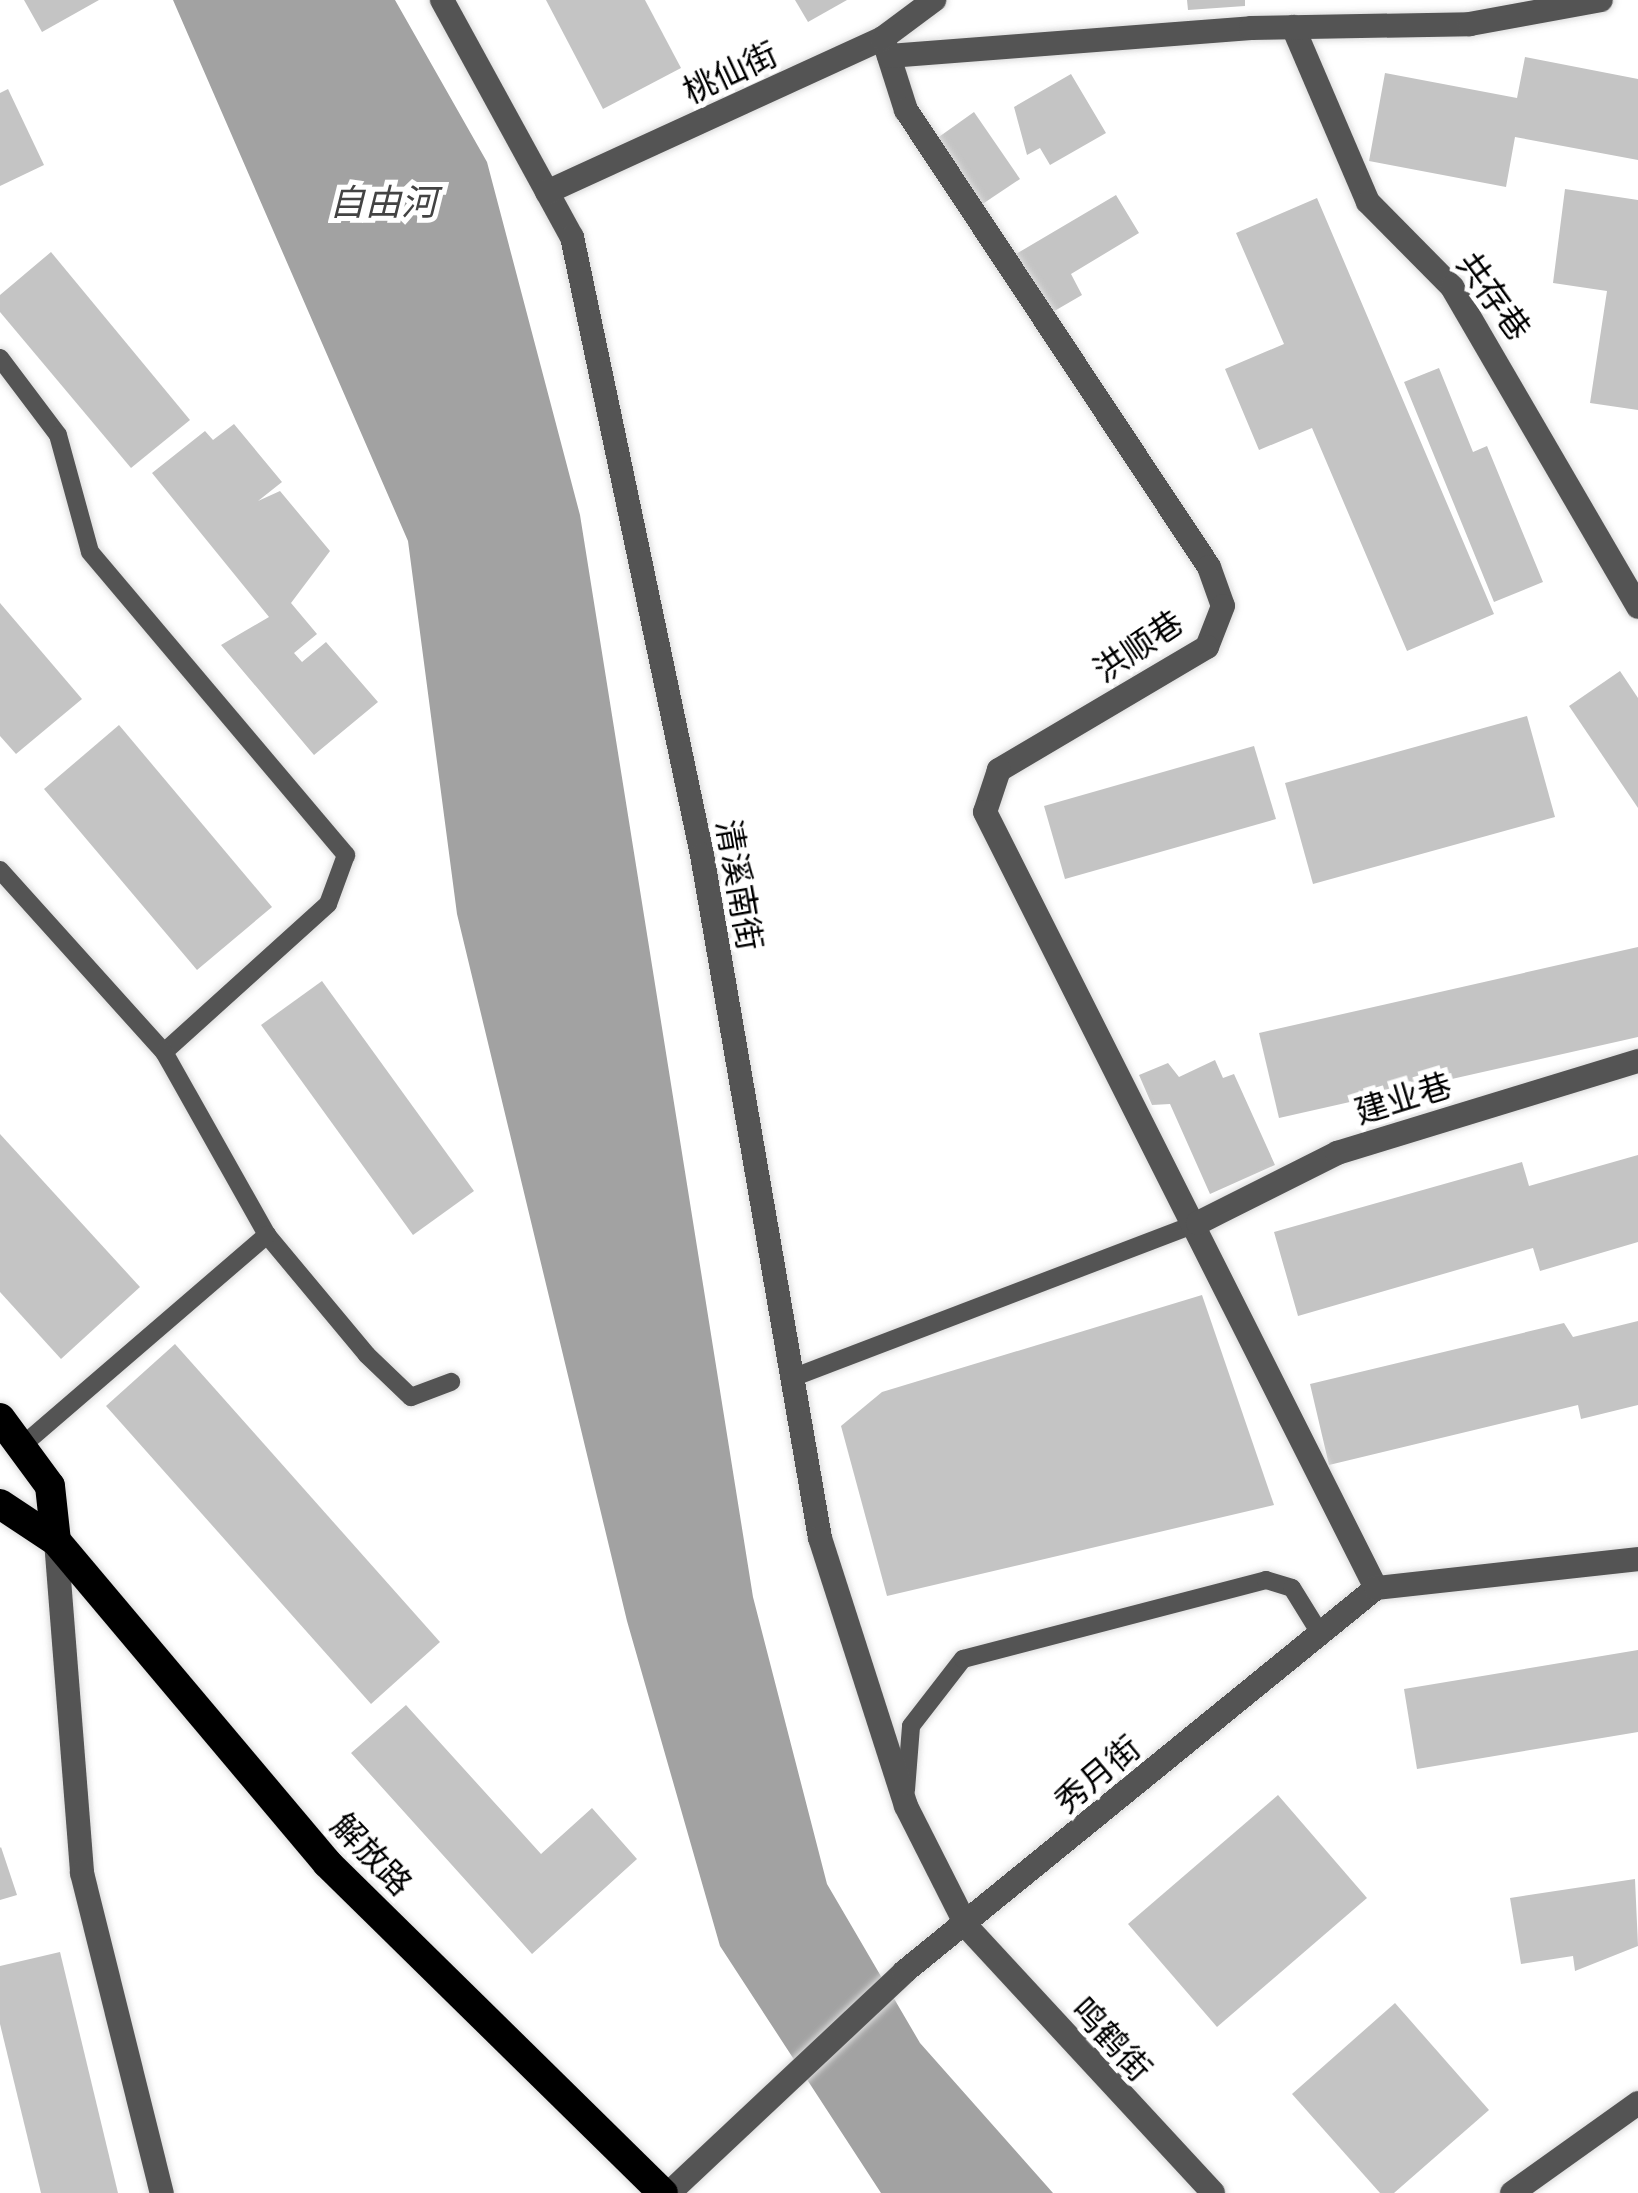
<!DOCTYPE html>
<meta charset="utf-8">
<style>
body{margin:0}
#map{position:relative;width:1638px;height:2193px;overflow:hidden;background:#fff;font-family:"PT Sans Narrow","Noto Sans SC",sans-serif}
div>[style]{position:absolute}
.water>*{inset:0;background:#a2a2a2}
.building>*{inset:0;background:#c4c4c4}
.roads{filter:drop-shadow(0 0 3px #dbdbdb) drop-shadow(0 0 3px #dbdbdb)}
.service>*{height:18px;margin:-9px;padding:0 9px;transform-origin:9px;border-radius:9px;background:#545454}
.minor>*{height:24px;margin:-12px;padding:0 12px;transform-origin:12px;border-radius:12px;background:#545454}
.tertiary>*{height:24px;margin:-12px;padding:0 12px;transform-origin:12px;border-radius:12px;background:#545454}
.primary>*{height:30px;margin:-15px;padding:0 15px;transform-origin:15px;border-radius:15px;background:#000}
span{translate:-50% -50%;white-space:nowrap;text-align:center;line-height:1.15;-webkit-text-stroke:10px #fff;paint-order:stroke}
.street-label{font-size:33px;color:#000}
.water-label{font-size:36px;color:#434343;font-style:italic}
</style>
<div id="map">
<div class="water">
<div style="clip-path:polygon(173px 0,395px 0,487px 162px,580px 515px,753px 1597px,827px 1884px,920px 2043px,1053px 2193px,881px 2193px,720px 1946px,627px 1621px,457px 914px,408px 541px)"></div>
</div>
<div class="building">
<div style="clip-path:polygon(24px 0,99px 0,42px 32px)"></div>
<div style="clip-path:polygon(546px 0,645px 0,681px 68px,603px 109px)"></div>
<div style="clip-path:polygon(795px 0,847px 0,808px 22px)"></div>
<div style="clip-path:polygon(1187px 0,1245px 0,1245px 6px,1188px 10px)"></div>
<div style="clip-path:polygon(1525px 57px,1638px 79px,1638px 160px,1515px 137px,1506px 187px,1369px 161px,1385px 73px,1517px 98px)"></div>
<div style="clip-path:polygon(1071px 74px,1106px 133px,1050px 165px,1040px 148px,1027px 155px,1014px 107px)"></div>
<div style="clip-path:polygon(8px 89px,44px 165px,0 186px,0 93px)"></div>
<div style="clip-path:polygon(974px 112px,1020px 179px,981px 205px,936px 139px)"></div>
<div style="clip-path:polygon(1565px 189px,1638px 200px,1638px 410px,1590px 403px,1607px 291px,1553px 283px)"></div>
<div style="clip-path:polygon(1116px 195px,1139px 233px,1071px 274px,1082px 295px,1051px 313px,1016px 254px)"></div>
<div style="clip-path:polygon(1317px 198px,1494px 614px,1407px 651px,1312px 428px,1259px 450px,1225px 369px,1284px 344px,1236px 233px)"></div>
<div style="clip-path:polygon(51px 252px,190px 420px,131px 468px,0 312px,0 295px)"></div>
<div style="clip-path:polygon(1439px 368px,1473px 452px,1487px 446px,1543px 582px,1494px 602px,1404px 382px)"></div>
<div style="clip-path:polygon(234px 424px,282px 482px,258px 501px,280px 491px,330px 551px,291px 603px,317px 634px,294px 653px,302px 662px,326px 642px,378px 702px,314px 755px,221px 645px,269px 617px,152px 473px,205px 431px,213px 440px)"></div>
<div style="clip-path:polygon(0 603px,82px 699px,16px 754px,0 736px)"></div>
<div style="clip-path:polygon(1620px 671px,1638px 698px,1638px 808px,1569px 706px)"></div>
<div style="clip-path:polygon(1527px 716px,1555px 817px,1313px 884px,1285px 783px)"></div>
<div style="clip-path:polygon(119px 725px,272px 907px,197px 970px,44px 789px)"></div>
<div style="clip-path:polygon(1254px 746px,1276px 819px,1065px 879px,1044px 806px)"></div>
<div style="clip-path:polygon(1638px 947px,1638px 1037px,1279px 1118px,1259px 1033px)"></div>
<div style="clip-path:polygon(322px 981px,474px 1191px,413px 1235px,261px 1025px)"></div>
<div style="clip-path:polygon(1215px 1060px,1223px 1078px,1234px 1074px,1275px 1165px,1210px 1194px,1170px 1104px,1152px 1105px,1139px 1075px,1168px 1063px,1179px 1077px)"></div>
<div style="clip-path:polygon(0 1134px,140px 1287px,61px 1359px,0 1292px)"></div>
<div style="clip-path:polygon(1638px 1155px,1638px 1242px,1540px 1271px,1533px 1248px,1298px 1316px,1274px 1232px,1522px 1162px,1529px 1186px)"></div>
<div style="clip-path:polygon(1202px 1295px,1274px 1505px,887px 1596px,841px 1426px,882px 1392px)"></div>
<div style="clip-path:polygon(1638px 1321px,1638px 1405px,1581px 1419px,1578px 1405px,1329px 1465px,1310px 1384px,1564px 1323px,1573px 1337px)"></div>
<div style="clip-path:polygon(175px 1344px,440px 1642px,371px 1704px,106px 1406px)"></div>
<div style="clip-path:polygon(1638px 1650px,1638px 1732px,1417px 1769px,1404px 1689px)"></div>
<div style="clip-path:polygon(406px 1705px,541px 1854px,592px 1808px,637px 1859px,532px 1954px,351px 1753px)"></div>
<div style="clip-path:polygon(1278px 1795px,1367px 1898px,1217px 2027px,1128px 1924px)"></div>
<div style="clip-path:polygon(1px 1847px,17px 1895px,0 1900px,0 1848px)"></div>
<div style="clip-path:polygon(1635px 1879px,1638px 1946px,1575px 1971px,1573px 1956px,1521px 1964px,1510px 1898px)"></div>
<div style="clip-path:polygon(60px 1952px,118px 2193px,41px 2193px,0 2024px,0 1966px)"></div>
<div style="clip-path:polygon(1395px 2003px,1489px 2110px,1394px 2193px,1380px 2193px,1292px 2094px)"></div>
</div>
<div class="roads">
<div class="service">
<div style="left:0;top:358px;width:96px;rotate:53deg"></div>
<div style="left:58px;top:435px;width:121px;rotate:74.7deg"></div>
<div style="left:90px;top:552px;width:397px;rotate:49.8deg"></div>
<div style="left:346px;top:855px;width:52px;rotate:110.2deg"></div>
<div style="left:328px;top:904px;width:221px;rotate:137.9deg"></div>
<div style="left:0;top:870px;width:245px;rotate:48deg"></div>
<div style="left:164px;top:1052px;width:210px;rotate:60.6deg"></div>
<div style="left:267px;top:1235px;width:156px;rotate:50.2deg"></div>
<div style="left:367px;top:1355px;width:61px;rotate:43.7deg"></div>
<div style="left:411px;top:1397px;width:43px;rotate:-20.6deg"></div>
<div style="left:792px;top:1378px;width:435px;rotate:-20.9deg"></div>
<div style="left:24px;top:1444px;width:321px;rotate:-40.7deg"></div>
<div style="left:906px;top:1790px;width:64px;rotate:-85.5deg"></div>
<div style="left:911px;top:1726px;width:85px;rotate:-52.2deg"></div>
<div style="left:963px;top:1659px;width:313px;rotate:-14.6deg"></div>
<div style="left:1266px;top:1580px;width:27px;rotate:17deg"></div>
<div style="left:1292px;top:1588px;width:49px;rotate:58.2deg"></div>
</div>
<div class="minor">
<div style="left:442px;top:0;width:270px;rotate:61.3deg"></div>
<div style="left:572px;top:237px;width:632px;rotate:78.12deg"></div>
<div style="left:702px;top:855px;width:693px;rotate:80.2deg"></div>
<div style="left:820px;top:1538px;width:281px;rotate:72.2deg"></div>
<div style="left:906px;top:1806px;width:136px;rotate:63.2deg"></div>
<div style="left:967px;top:1927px;width:362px;rotate:47.2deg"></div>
<div style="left:1293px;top:27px;width:190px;rotate:66.8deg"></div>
<div style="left:1368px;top:202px;width:120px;rotate:45.3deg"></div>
<div style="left:1452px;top:287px;width:370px;rotate:59.8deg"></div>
<div style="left:883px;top:38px;width:76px;rotate:72.3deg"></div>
<div style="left:906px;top:110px;width:548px;rotate:56.45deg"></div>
<div style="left:1209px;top:567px;width:41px;rotate:70.3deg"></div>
<div style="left:1223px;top:606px;width:44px;rotate:111.3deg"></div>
<div style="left:1207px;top:647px;width:242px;rotate:149.4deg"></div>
<div style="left:999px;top:770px;width:44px;rotate:108.4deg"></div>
<div style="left:985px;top:812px;width:869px;rotate:63.26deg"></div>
<div style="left:889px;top:56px;width:363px;rotate:-4.4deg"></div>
<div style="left:1251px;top:28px;width:219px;rotate:-1deg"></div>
<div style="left:1470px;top:24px;width:133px;rotate:-10.4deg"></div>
<div style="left:547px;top:192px;width:370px;rotate:-24.6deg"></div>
<div style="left:883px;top:38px;width:64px;rotate:-36.7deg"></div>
<div style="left:1198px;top:1223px;width:156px;rotate:-26.7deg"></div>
<div style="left:1337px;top:1153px;width:315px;rotate:-17deg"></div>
<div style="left:56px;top:1541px;width:333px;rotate:85.5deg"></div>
<div style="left:82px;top:1873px;width:330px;rotate:76deg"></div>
<div style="left:1512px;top:2193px;width:155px;rotate:-35.5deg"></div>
</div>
<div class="tertiary">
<div style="left:669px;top:2193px;width:323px;rotate:-43.2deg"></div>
<div style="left:904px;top:1972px;width:608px;rotate:-39.13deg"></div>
<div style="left:1376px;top:1588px;width:264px;rotate:-6.3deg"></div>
</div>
<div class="primary">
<div style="left:0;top:1418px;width:84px;rotate:53.7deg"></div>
<div style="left:50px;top:1486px;width:55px;rotate:83.8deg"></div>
<div style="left:0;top:1504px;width:67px;rotate:33.5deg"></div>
<div style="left:56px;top:1541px;width:421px;rotate:49.9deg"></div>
<div style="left:327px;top:1863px;width:471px;rotate:44.5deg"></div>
</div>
</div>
<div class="street-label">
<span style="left:730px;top:72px;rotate:-25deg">桃仙街</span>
<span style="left:1494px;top:296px;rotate:54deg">共存巷</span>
<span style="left:1138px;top:646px;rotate:-34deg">洪顺巷</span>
<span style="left:740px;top:885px;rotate:80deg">清溪南街</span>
<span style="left:1403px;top:1098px;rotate:-17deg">建业巷</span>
<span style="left:1097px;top:1774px;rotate:-40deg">秀月街</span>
<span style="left:372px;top:1854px;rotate:46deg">解放路</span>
<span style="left:1112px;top:2039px;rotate:47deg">鸣鹤街</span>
</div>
<div class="water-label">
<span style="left:383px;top:202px">自由河</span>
</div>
</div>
